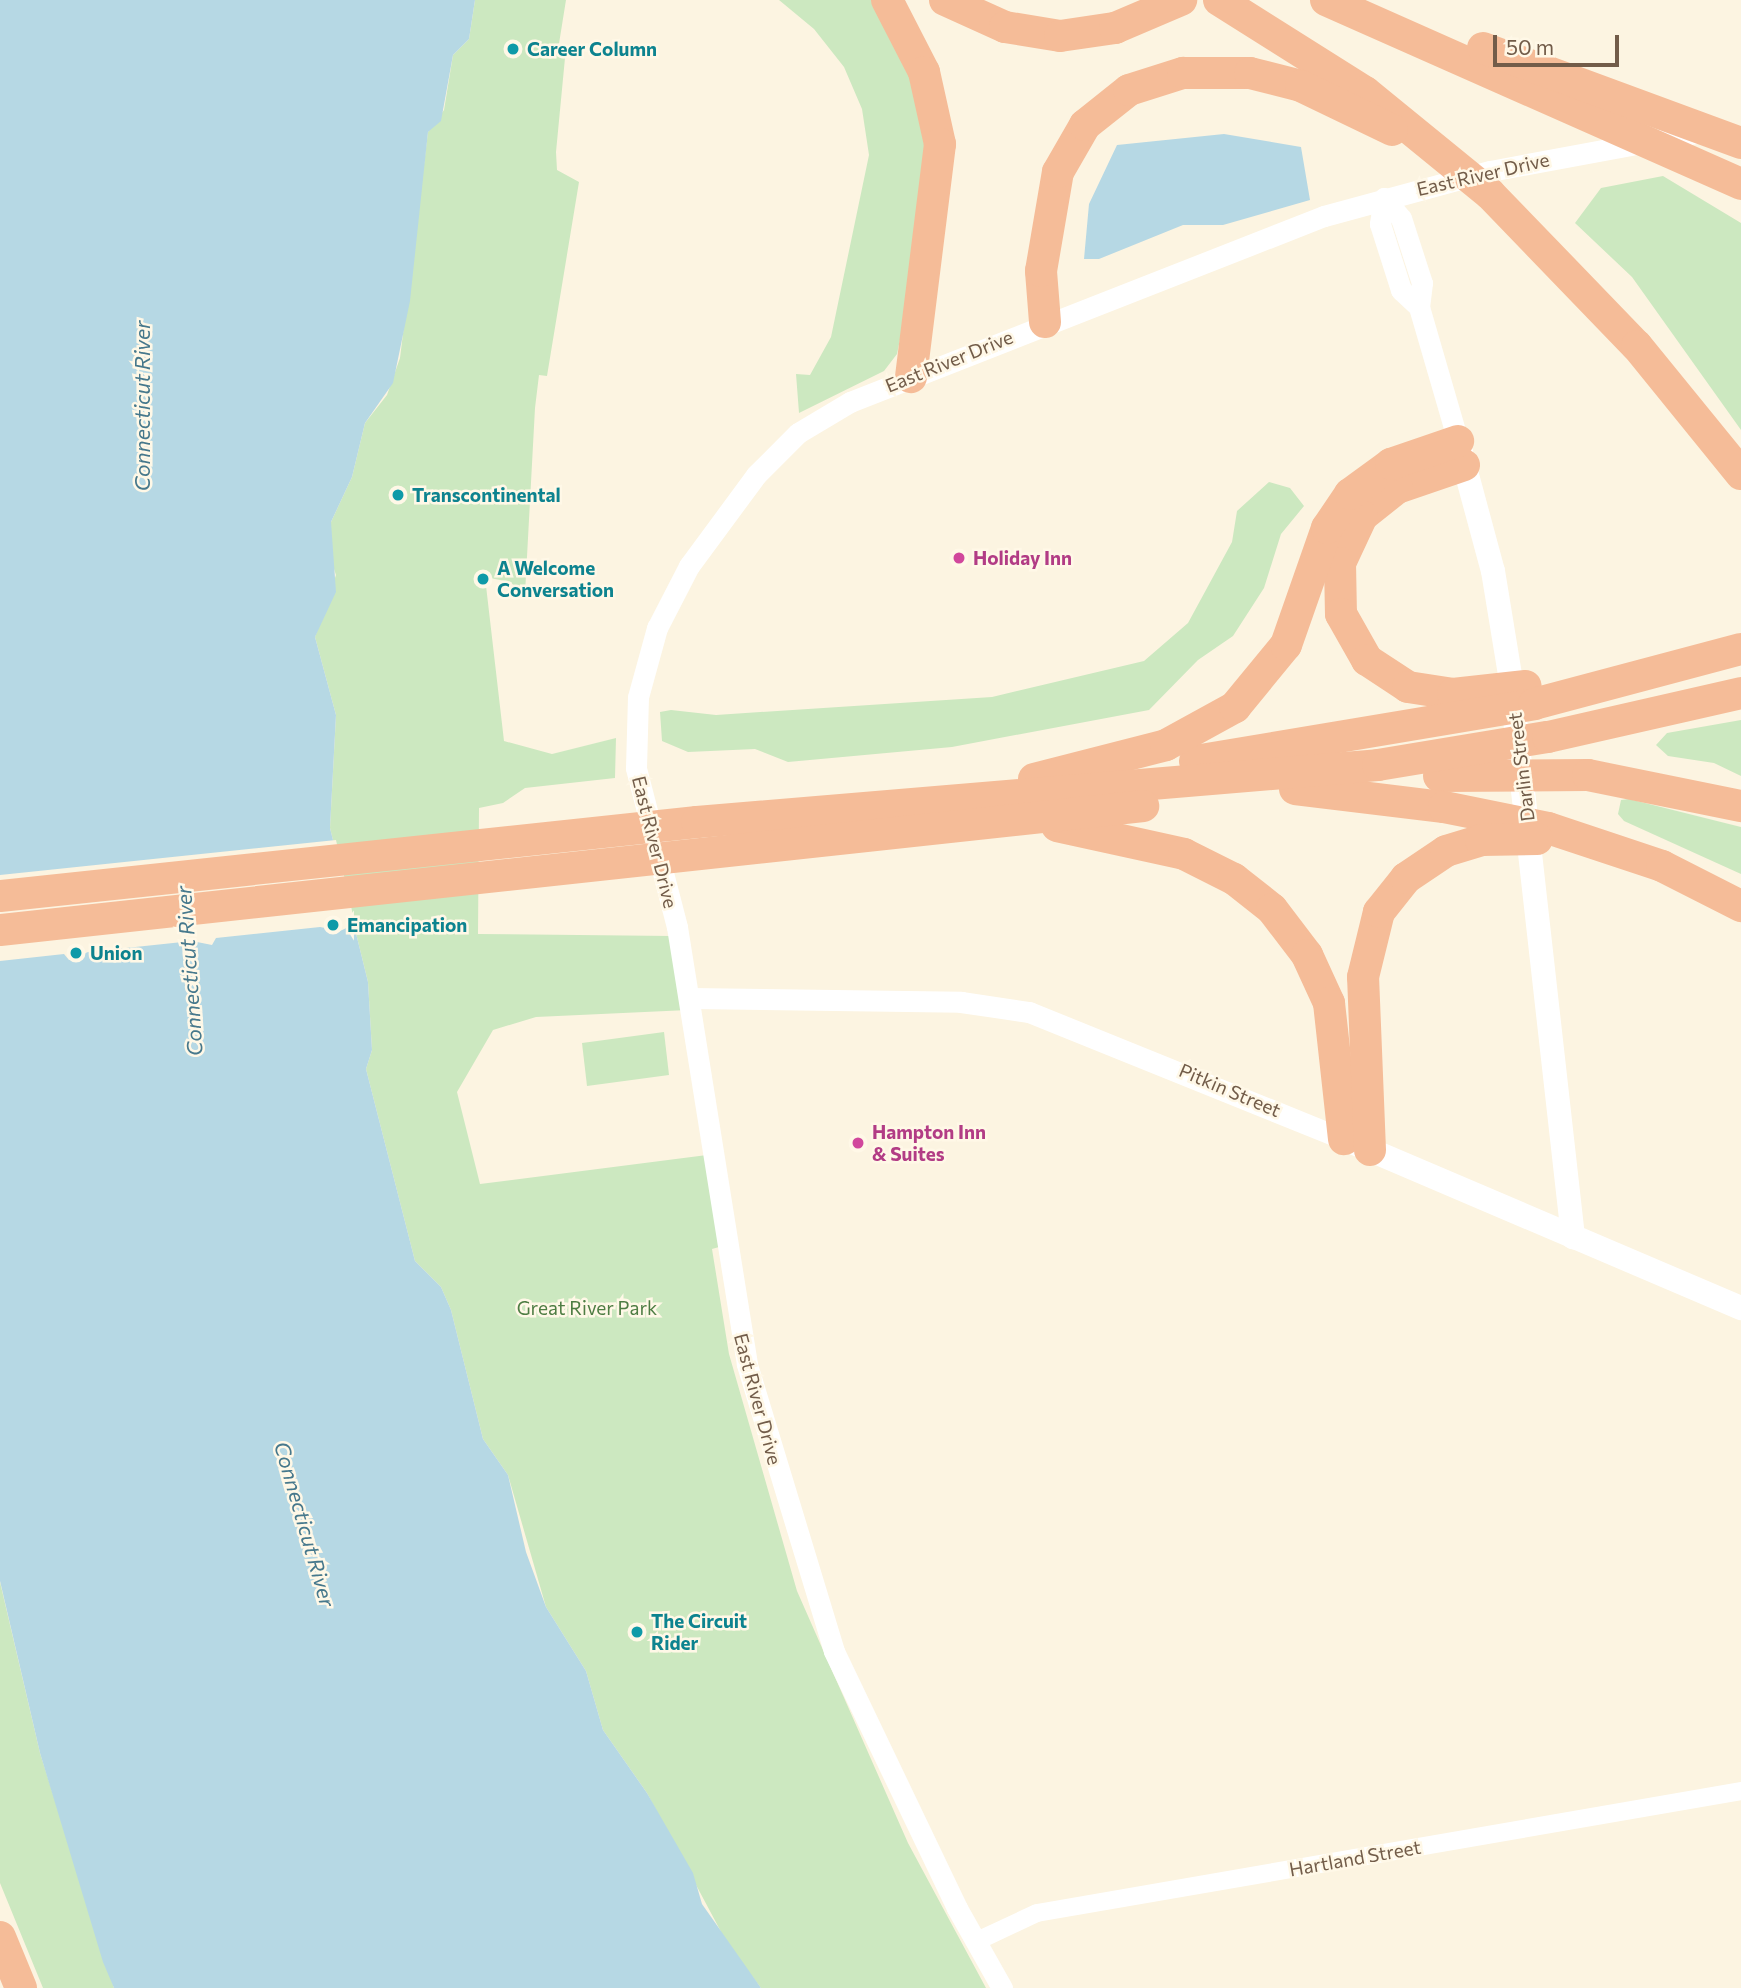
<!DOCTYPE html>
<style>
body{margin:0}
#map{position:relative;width:1741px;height:1988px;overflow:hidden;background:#fcf4e1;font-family:Commissioner,sans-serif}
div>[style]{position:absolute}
.green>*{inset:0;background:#cce8c0}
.water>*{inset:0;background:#b6d8e4}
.pier>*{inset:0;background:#fcf4e1}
.minor>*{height:18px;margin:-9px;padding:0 9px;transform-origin:9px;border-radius:9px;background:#fff}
.tertiary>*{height:21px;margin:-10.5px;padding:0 10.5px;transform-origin:10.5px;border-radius:10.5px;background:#fff}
.secondary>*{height:24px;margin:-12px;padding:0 12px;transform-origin:12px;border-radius:12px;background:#fff}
.motorway>*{height:32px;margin:-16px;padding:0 16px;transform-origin:16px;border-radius:16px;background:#f5bc98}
.dots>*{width:19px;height:19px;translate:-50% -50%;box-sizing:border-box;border:4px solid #fff8e7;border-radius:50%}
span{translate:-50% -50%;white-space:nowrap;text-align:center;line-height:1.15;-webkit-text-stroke:5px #fff8e7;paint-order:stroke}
.culture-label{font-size:19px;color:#0d838f;font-weight:700}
.left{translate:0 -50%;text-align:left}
.street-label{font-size:19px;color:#725c49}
.hotel-label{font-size:19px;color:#b23c85;font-weight:700}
.park-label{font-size:19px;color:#4e7d43}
.water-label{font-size:21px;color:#46788c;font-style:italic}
.scale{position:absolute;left:1493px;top:35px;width:126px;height:32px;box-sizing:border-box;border:4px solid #725c49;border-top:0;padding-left:9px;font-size:21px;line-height:24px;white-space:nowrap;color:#725c49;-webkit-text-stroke:5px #fff8e7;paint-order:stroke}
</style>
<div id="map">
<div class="green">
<div style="clip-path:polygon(475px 0,566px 0,557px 56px,565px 58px,556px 152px,557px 170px,579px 182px,547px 376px,539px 375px,535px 408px,525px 594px,510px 582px,485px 577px,504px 741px,552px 754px,616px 738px,615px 778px,525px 788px,503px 803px,479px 808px,478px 934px,672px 936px,688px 1010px,536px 1017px,493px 1030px,457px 1092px,480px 1184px,707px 1155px,719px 1247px,712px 1249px,729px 1354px,797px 1591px,908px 1843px,986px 1988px,761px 1988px,727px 1943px,647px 1793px,603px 1730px,586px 1671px,546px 1607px,508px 1475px,483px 1439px,451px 1310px,441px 1287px,415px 1261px,366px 1069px,372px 1050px,368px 982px,330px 828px,336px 715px,315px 637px,336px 575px,329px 554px,331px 522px,352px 477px,365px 423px,387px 395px,400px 358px,428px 132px,444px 110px,453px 55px,469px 39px)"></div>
<div style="clip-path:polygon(779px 0,873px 0,927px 114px,927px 209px,897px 354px,884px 371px,799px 413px,796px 374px,810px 375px,831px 337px,869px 155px,862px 109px,844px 67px,814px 29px)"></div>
<div style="clip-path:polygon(1663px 176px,1741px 223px,1741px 430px,1632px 277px,1575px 223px,1601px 188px)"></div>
<div style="clip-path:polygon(1269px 482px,1290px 488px,1304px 506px,1281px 534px,1264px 588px,1233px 636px,1198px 660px,1149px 710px,952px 747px,788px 762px,755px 749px,688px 752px,662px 741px,660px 712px,671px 710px,716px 715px,992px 697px,1144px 661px,1188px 623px,1232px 542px,1237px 511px)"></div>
<div style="clip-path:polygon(1741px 720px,1741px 776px,1714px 763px,1668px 756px,1656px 745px,1667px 733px)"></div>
<div style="clip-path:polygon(1629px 799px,1741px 827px,1741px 874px,1624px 821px,1618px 814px,1621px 800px)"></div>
<div style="clip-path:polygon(664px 1032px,669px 1075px,587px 1086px,582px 1043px)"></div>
<div style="clip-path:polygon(0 1582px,40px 1753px,114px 1988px,43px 1988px,0 1883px)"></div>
</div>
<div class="water">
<div style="clip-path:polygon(0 0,475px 0,469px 39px,453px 55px,441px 121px,428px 132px,410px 301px,393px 383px,365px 423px,352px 477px,331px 522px,336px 592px,315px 637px,336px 715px,330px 828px,368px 982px,372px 1050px,366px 1069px,415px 1261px,441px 1287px,451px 1310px,483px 1439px,508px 1475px,526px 1552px,546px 1607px,586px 1671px,603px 1730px,647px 1793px,693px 1873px,702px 1904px,761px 1988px,114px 1988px,103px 1962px,40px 1753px,0 1581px)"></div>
<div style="clip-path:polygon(1224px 134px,1301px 147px,1310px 200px,1223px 225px,1183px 225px,1099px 259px,1084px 259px,1089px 204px,1117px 145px)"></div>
</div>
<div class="pier">
<div style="clip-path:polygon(336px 840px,355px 924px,340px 931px,320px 927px,216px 938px,212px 945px,192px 941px,88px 952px,69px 960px,64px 954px,0 961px,0 875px)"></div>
</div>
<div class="minor">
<div style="left:975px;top:1942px;width:68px;rotate:-25.1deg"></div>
<div style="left:1037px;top:1913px;width:714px;rotate:-9.83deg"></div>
</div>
<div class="tertiary">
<div style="left:1384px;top:198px;width:26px;rotate:50deg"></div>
<div style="left:1401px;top:218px;width:68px;rotate:72.1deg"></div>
<div style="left:1422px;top:283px;width:24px;rotate:97deg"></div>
<div style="left:1419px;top:307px;width:140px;rotate:73.8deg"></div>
<div style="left:1384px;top:198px;width:26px;rotate:99deg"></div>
<div style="left:1380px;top:224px;width:69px;rotate:72.3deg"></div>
<div style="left:1401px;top:290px;width:25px;rotate:43deg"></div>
<div style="left:690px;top:998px;width:271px;rotate:0.8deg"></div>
<div style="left:961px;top:1002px;width:69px;rotate:8.4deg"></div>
<div style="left:1029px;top:1012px;width:340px;rotate:22deg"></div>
<div style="left:1002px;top:1988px;width:92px;rotate:-119.4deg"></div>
<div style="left:957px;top:1908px;width:285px;rotate:-115.6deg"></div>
<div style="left:834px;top:1651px;width:300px;rotate:-106.9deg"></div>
<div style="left:747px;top:1364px;width:443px;rotate:-99.1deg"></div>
<div style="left:677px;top:927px;width:164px;rotate:-104.5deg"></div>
<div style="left:636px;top:768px;width:71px;rotate:-88.4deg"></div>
<div style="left:638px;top:697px;width:72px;rotate:-74.6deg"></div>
<div style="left:657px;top:628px;width:70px;rotate:-62.7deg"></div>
<div style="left:689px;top:566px;width:113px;rotate:-53.6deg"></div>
<div style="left:756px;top:475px;width:59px;rotate:-45deg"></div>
<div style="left:798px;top:433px;width:61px;rotate:-30.8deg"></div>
<div style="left:850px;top:402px;width:509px;rotate:-21.43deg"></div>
<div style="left:1324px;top:216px;width:172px;rotate:-15.2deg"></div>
<div style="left:1490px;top:171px;width:215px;rotate:-10.5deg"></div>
</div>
<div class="secondary">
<div style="left:1460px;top:449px;width:126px;rotate:74.9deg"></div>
<div style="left:1493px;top:571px;width:105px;rotate:80.7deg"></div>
<div style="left:1510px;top:675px;width:566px;rotate:83.6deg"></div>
<div style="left:1354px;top:1143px;width:421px;rotate:23.1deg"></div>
</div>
<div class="motorway">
<div style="left:887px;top:0;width:81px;rotate:62.8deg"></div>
<div style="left:924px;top:72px;width:74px;rotate:77.5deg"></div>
<div style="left:940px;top:144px;width:235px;rotate:97.1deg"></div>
<div style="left:945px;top:0;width:66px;rotate:24.2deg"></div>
<div style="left:1005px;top:27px;width:56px;rotate:9.3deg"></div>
<div style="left:1060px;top:36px;width:56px;rotate:-8.3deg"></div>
<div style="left:1115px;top:28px;width:72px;rotate:-23deg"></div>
<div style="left:1219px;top:0;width:173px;rotate:32.2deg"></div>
<div style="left:1365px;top:92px;width:161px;rotate:39.2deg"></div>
<div style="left:1490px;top:194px;width:211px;rotate:46deg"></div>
<div style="left:1637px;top:346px;width:165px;rotate:50.9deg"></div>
<div style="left:1326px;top:0;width:454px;rotate:23.9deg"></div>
<div style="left:1483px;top:48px;width:275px;rotate:20.2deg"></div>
<div style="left:1045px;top:322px;width:51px;rotate:-94.5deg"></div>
<div style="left:1041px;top:271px;width:100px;rotate:-80.3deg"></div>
<div style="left:1058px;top:172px;width:54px;rotate:-60.1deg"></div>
<div style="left:1085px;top:125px;width:56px;rotate:-38.5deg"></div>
<div style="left:1129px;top:90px;width:57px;rotate:-17.5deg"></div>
<div style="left:1183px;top:73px;width:67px"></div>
<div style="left:1250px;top:73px;width:53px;rotate:14.3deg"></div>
<div style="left:1301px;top:86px;width:101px;rotate:25.8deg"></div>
<div style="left:1464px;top:465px;width:71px;rotate:161.1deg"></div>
<div style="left:1397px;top:488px;width:45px;rotate:141.3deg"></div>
<div style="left:1362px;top:516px;width:52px;rotate:115.1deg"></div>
<div style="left:1340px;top:563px;width:51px;rotate:88.9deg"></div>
<div style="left:1341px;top:614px;width:53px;rotate:60.5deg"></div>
<div style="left:1367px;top:660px;width:49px;rotate:33.4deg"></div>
<div style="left:1408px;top:687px;width:46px;rotate:8.8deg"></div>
<div style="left:1453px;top:694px;width:73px;rotate:-6.3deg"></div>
<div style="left:1195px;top:761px;width:344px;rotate:-9.5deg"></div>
<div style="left:1534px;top:704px;width:214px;rotate:-14.9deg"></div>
<div style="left:1439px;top:776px;width:149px;rotate:-0.4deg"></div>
<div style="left:1588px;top:775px;width:156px;rotate:11.5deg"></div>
<div style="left:1034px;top:779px;width:136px;rotate:-14.4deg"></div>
<div style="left:1166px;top:745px;width:79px;rotate:-28.8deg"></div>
<div style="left:1235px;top:707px;width:80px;rotate:-50.6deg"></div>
<div style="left:1286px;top:645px;width:124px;rotate:-70.7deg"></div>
<div style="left:1327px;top:528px;width:41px;rotate:-55.9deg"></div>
<div style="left:1350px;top:494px;width:51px;rotate:-36.2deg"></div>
<div style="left:1391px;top:464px;width:71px;rotate:-18.9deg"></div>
<div style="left:1295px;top:789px;width:150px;rotate:6.9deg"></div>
<div style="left:1444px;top:807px;width:106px;rotate:11.4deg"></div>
<div style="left:1548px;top:828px;width:120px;rotate:18.4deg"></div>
<div style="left:1662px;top:866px;width:89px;rotate:26.9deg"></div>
<div style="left:1057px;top:826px;width:130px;rotate:12.4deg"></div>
<div style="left:1184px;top:854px;width:56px;rotate:26.6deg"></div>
<div style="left:1234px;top:879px;width:48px;rotate:38.3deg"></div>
<div style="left:1272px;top:909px;width:58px;rotate:52.7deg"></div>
<div style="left:1307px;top:955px;width:53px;rotate:65.4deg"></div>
<div style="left:1329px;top:1003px;width:137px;rotate:83.7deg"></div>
<div style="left:0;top:896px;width:701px;rotate:-6.06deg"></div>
<div style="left:697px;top:822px;width:683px;rotate:-4.78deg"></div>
<div style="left:1378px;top:765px;width:172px;rotate:-9.4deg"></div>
<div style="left:1548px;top:737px;width:198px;rotate:-12.8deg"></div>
<div style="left:0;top:930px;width:1150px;rotate:-6.19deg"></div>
<div style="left:1370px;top:1150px;width:173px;rotate:-92.3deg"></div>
<div style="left:1363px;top:977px;width:67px;rotate:-76.2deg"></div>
<div style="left:1379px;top:912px;width:43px;rotate:-51.5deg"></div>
<div style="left:1406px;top:878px;width:48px;rotate:-34deg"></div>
<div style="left:1446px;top:851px;width:37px;rotate:-17deg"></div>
<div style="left:1481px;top:840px;width:56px;rotate:-1deg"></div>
<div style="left:0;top:1937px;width:55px;rotate:67.6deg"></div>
</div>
<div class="dots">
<div style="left:513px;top:49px;background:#0f9aa8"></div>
<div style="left:398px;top:495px;background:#0f9aa8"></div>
<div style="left:959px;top:558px;background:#d1479c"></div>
<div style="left:483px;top:579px;background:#0f9aa8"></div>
<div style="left:333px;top:925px;background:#0f9aa8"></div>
<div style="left:76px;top:953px;background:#0f9aa8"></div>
<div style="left:858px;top:1143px;background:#d1479c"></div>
<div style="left:637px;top:1632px;background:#0f9aa8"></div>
</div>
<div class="culture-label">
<span class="left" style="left:527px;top:49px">Career Column</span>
<span class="left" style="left:412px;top:495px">Transcontinental</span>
<span class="left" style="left:497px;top:579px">A Welcome<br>Conversation</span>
<span class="left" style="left:347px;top:925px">Emancipation</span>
<span class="left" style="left:90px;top:953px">Union</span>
<span class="left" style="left:651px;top:1632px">The Circuit<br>Rider</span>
</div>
<div class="street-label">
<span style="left:1483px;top:174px;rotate:-13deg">East River Drive</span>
<span style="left:949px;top:361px;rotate:-22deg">East River Drive</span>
<span style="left:1521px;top:767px;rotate:-97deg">Darlin Street</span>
<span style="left:655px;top:842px;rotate:76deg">East River Drive</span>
<span style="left:1230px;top:1090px;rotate:23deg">Pitkin Street</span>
<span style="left:758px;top:1399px;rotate:75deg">East River Drive</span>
<span style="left:1355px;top:1858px;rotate:-10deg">Hartland Street</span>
</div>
<div class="hotel-label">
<span class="left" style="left:973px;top:558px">Holiday Inn</span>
<span class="left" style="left:872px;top:1143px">Hampton Inn<br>&amp; Suites</span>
</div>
<div class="park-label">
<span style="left:587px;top:1308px">Great River Park</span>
</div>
<div class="water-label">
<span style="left:142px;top:406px;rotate:-90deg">Connecticut River</span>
<span style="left:189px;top:971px;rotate:-94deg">Connecticut River</span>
<span style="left:305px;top:1524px;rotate:74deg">Connecticut River</span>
</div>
<div class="scale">50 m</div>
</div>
